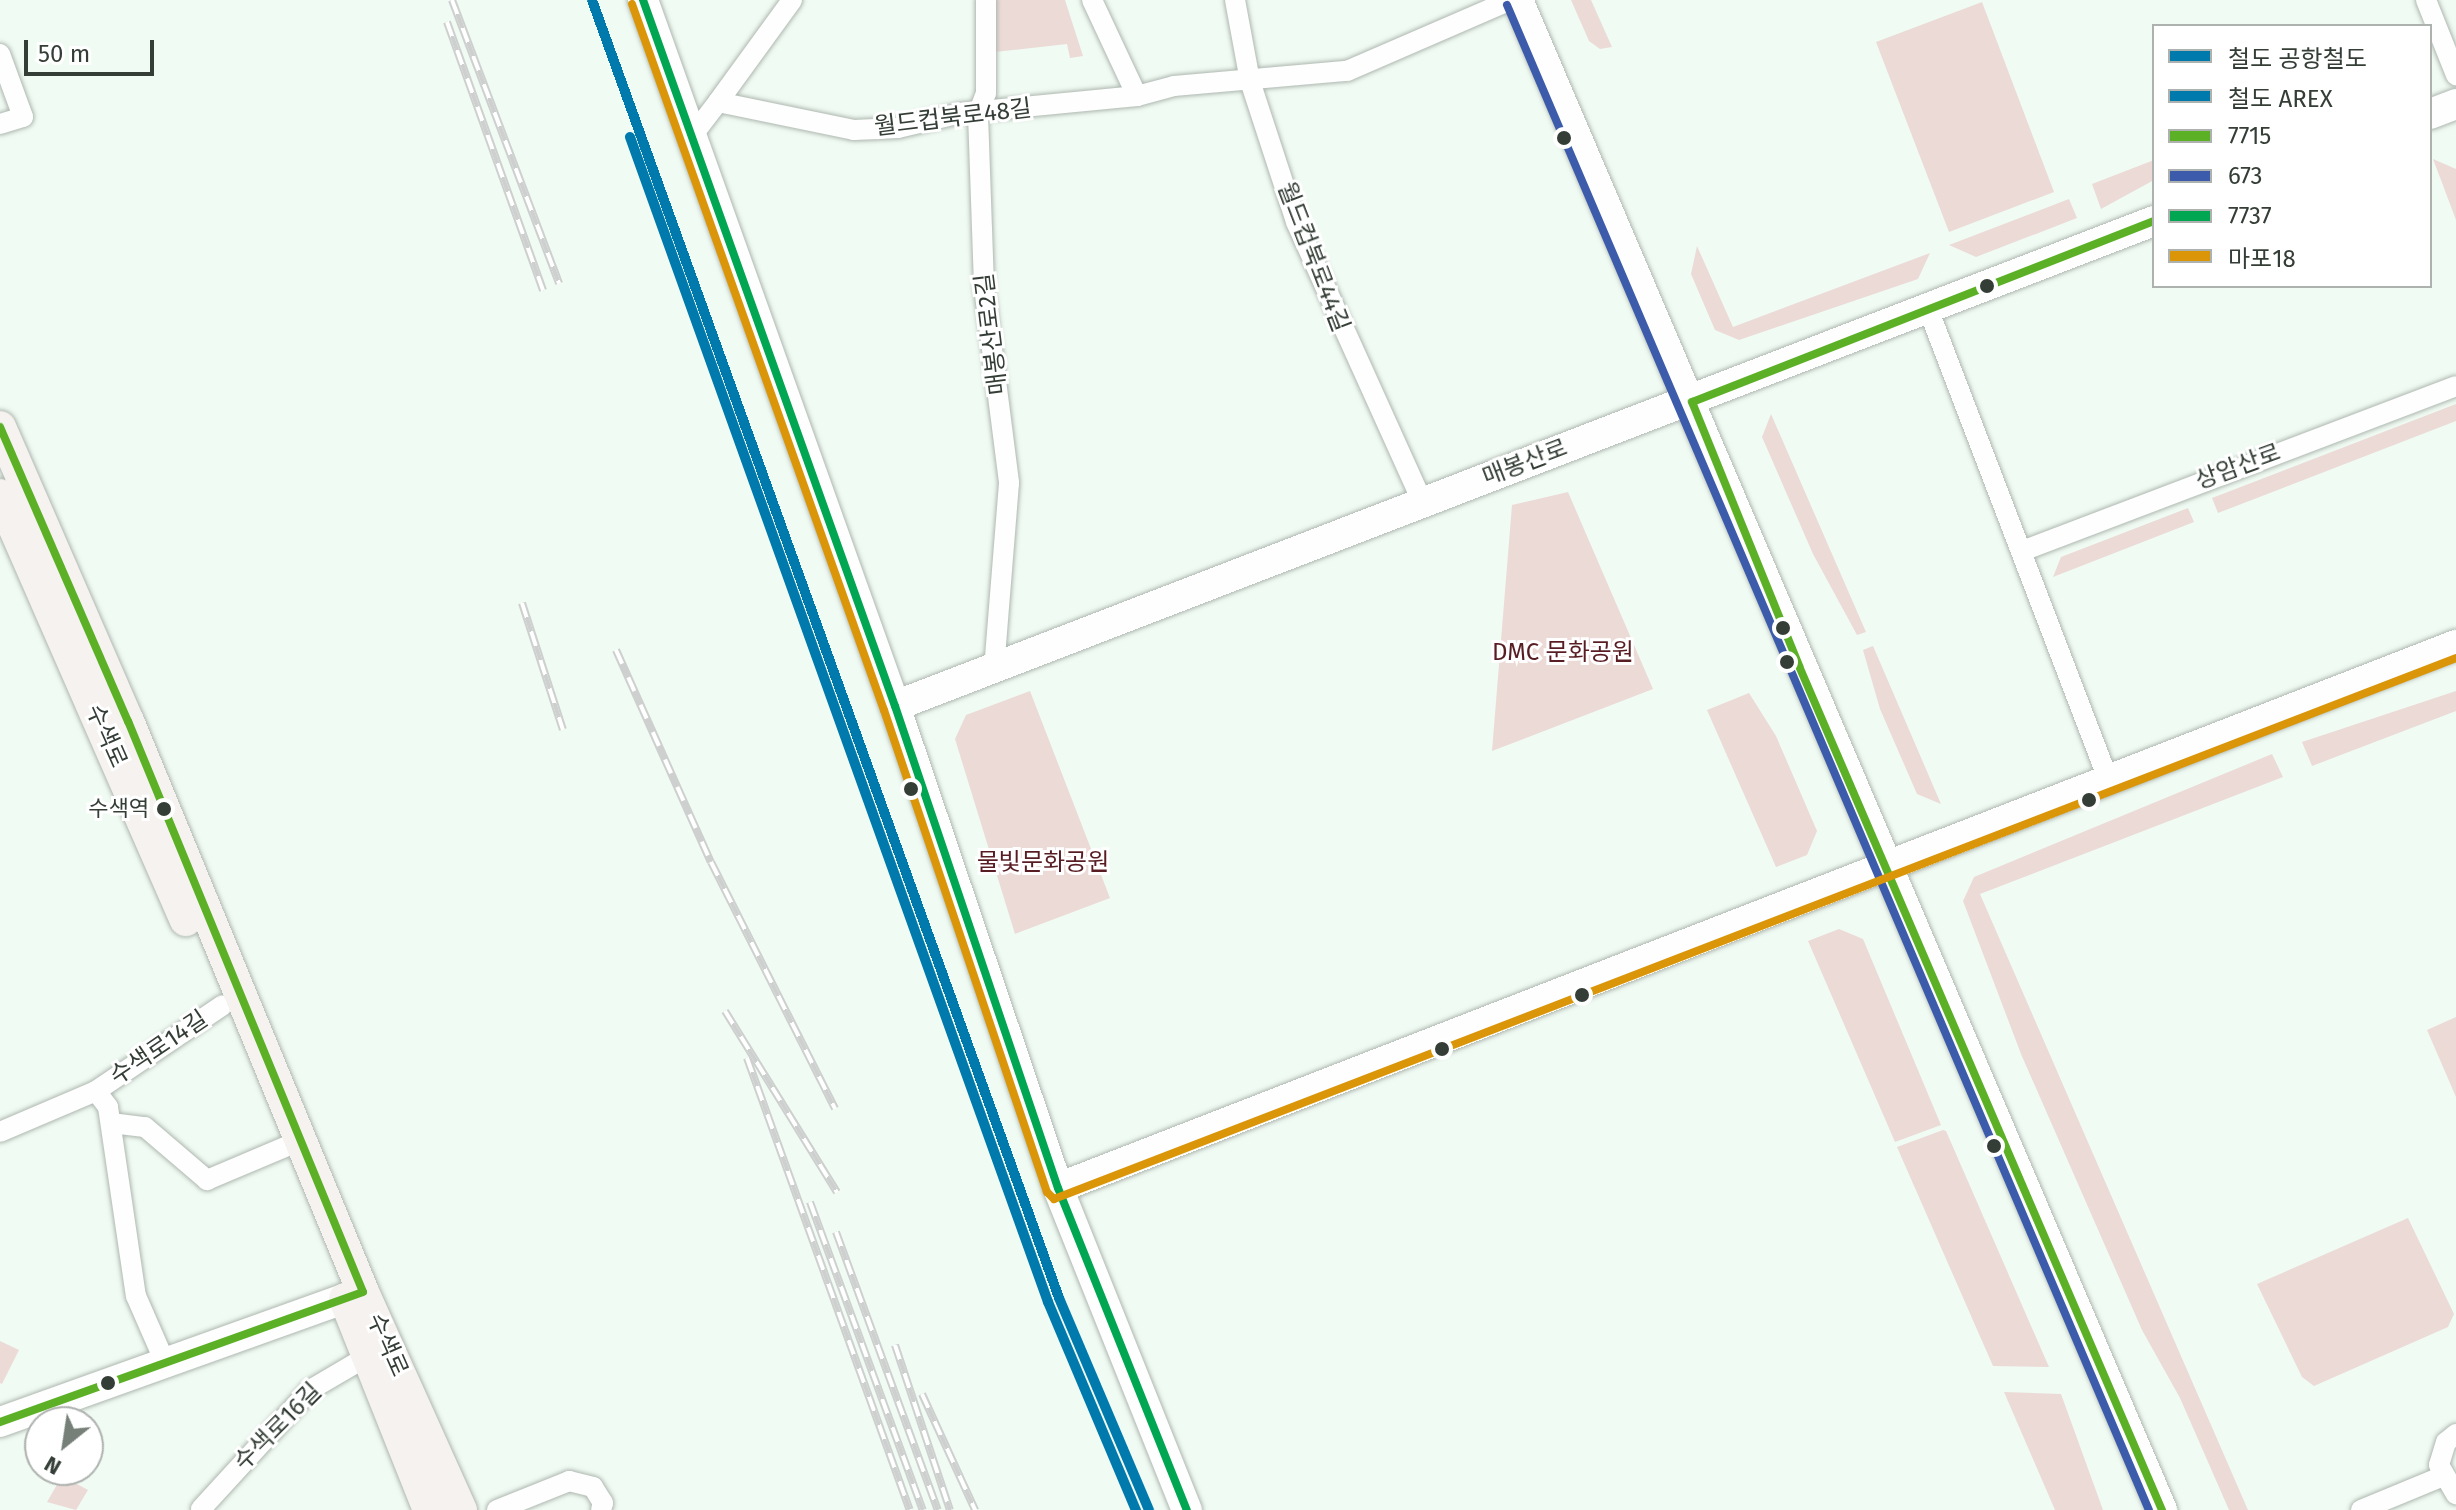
<!DOCTYPE html>
<meta charset="utf-8">
<style>
body{margin:0}
#map{position:relative;width:2456px;height:1510px;overflow:hidden;background:#f0fbf3;font-family:"Fira Sans","Noto Sans KR",sans-serif}
div>[style]{position:absolute}
.green>*{inset:0;background:#ecdad7}
.roads{filter:drop-shadow(0 0 2px #aeb7b0) drop-shadow(0 0 2px #aeb7b0)}
.minor>*{height:20px;margin:-10px;padding:0 10px;transform-origin:10px;border-radius:10px;background:#fdfefd}
.secondary>*{height:30px;margin:-15px;padding:0 15px;transform-origin:15px;border-radius:15px;background:#fdfefd}
.primary>*{height:32px;margin:-16px;padding:0 16px;transform-origin:16px;border-radius:16px;background:#f5f2f0}
.rail>*{height:8px;margin-top:-4px;transform-origin:0;background:repeating-linear-gradient(90deg,#fff 0 15px,#cdd0ce 0 30px);box-sizing:border-box;border-block:2px solid #cdd0ce}
.bus-1>*{height:8px;margin:-4px;padding:0 4px;transform-origin:4px;border-radius:4px;background:#5bb025}
.bus-2>*{height:8px;margin:-4px;padding:0 4px;transform-origin:4px;border-radius:4px;background:#3d5bab}
.bus-3>*{height:8px;margin:-4px;padding:0 4px;transform-origin:4px;border-radius:4px;background:#00a651}
.bus-4>*{height:8px;margin:-4px;padding:0 4px;transform-origin:4px;border-radius:4px;background:#da9608}
.rail-1>*{height:10px;margin:-5px;padding:0 5px;transform-origin:5px;border-radius:5px;background:#0079ac}
.rail-2>*{height:10px;margin:-5px;padding:0 5px;transform-origin:5px;border-radius:5px;background:#0079ac}
.dots>*{width:22px;height:22px;translate:-50% -50%;box-sizing:border-box;border:4px solid #fff;border-radius:50%}
span{translate:-50% -50%;white-space:nowrap;text-align:center;line-height:1.15;-webkit-text-stroke:6px #fff;paint-order:stroke}
.bus-label{font-size:22px;color:#343e36}
.right{translate:-100% -50%;text-align:right}
.street-label{font-size:24px;color:#343e36}
.park-label{font-size:24px;color:#571d23}
.legend{position:absolute;left:2152px;top:24px;width:280px;height:264px;box-sizing:border-box;background:#fff;border:2px solid #aeb2af;margin:0;padding:10px 14px;list-style:none;font-size:24px;color:#343e36}
.legend li{display:flex;align-items:center;gap:16px;height:40px}
.legend b{width:40px;border:2px solid #aeb2af}
.north{position:absolute;left:24px;top:1406px;width:80px;height:80px;box-sizing:border-box;background:#fff;border:2px solid #aeb2af;border-radius:50%;rotate:210deg;font-size:22px;font-weight:700;line-height:32px;text-align:center;color:#343e36}
.north::after{content:'';display:block;margin:auto;width:28px;height:36px;background:#768078;clip-path:polygon(50% 0,100% 100%,50% 72%,0 100%)}
.scale{position:absolute;left:24px;top:40px;width:130px;height:36px;box-sizing:border-box;border:4px solid #343e36;border-top:0;padding-left:10px;font-size:24px;line-height:28px;white-space:nowrap;color:#343e36;-webkit-text-stroke:6px #fff;paint-order:stroke}
</style>
<div id="map">
<div class="green">
<div style="clip-path:polygon(995px 0,1065px 0,1083px 56px,1070px 58px,1067px 44px,995px 52px)"></div>
<div style="clip-path:polygon(1571px 0,1591px 0,1612px 47px,1600px 49px,1589px 41px)"></div>
<div style="clip-path:polygon(1982px 2px,2054px 192px,1949px 232px,1876px 42px)"></div>
<div style="clip-path:polygon(2433px 159px,2456px 169px,2456px 220px)"></div>
<div style="clip-path:polygon(2154px 160px,2154px 180px,2101px 209px,2092px 184px)"></div>
<div style="clip-path:polygon(2069px 199px,2077px 218px,1976px 257px,1949px 245px)"></div>
<div style="clip-path:polygon(1697px 246px,1733px 327px,1930px 253px,1918px 279px,1739px 340px,1715px 330px,1691px 274px)"></div>
<div style="clip-path:polygon(2456px 404px,2456px 421px,2218px 513px,2212px 498px)"></div>
<div style="clip-path:polygon(1771px 414px,1866px 632px,1857px 635px,1813px 554px,1762px 437px)"></div>
<div style="clip-path:polygon(1568px 492px,1653px 689px,1492px 751px,1512px 505px)"></div>
<div style="clip-path:polygon(2188px 508px,2194px 522px,2053px 577px,2061px 557px)"></div>
<div style="clip-path:polygon(1873px 646px,1941px 804px,1917px 794px,1880px 709px,1863px 650px)"></div>
<div style="clip-path:polygon(1030px 691px,1110px 898px,1015px 934px,955px 739px,966px 715px)"></div>
<div style="clip-path:polygon(2456px 691px,2456px 711px,2312px 766px,2302px 742px)"></div>
<div style="clip-path:polygon(1749px 693px,1776px 736px,1817px 831px,1807px 855px,1776px 867px,1707px 710px)"></div>
<div style="clip-path:polygon(2272px 754px,2283px 777px,1980px 894px,2248px 1510px,2229px 1510px,2180px 1398px,2142px 1330px,2021px 1054px,1963px 901px,1974px 877px)"></div>
<div style="clip-path:polygon(1839px 929px,1863px 939px,1941px 1125px,1895px 1142px,1808px 941px)"></div>
<div style="clip-path:polygon(2456px 1017px,2456px 1097px,2427px 1030px)"></div>
<div style="clip-path:polygon(1943px 1130px,1946px 1131px,2049px 1367px,1993px 1366px,1897px 1147px)"></div>
<div style="clip-path:polygon(2408px 1218px,2454px 1314px,2448px 1327px,2314px 1386px,2302px 1377px,2257px 1284px)"></div>
<div style="clip-path:polygon(0 1341px,19px 1350px,2px 1384px,0 1383px)"></div>
<div style="clip-path:polygon(2004px 1392px,2061px 1394px,2103px 1510px,2055px 1510px)"></div>
<div style="clip-path:polygon(62px 1476px,88px 1490px,76px 1510px,47px 1502px)"></div>
</div>
<div class="roads">
<div class="minor">
<div style="left:986px;top:0;width:93px;rotate:90deg"></div>
<div style="left:986px;top:93px;width:22px;rotate:111deg"></div>
<div style="left:978px;top:114px;width:173px;rotate:88deg"></div>
<div style="left:984px;top:287px;width:198px;rotate:82.7deg"></div>
<div style="left:1009px;top:483px;width:186px;rotate:94.6deg"></div>
<div style="left:1092px;top:0;width:106px;rotate:64.9deg"></div>
<div style="left:1235px;top:0;width:82px;rotate:79.5deg"></div>
<div style="left:1250px;top:81px;width:148px;rotate:71.9deg"></div>
<div style="left:1296px;top:222px;width:308px;rotate:65.7deg"></div>
<div style="left:2426px;top:0;width:81px;rotate:68.2deg"></div>
<div style="left:0;top:54px;width:67px;rotate:69.9deg"></div>
<div style="left:23px;top:117px;width:24px;rotate:163deg"></div>
<div style="left:718px;top:102px;width:126px;rotate:-54deg"></div>
<div style="left:692px;top:136px;width:43px;rotate:-52.6deg"></div>
<div style="left:718px;top:102px;width:139px;rotate:11.6deg"></div>
<div style="left:854px;top:130px;width:44px;rotate:-2.6deg"></div>
<div style="left:898px;top:128px;width:65px;rotate:-13.4deg"></div>
<div style="left:961px;top:113px;width:177px;rotate:-5.5deg"></div>
<div style="left:1137px;top:96px;width:38px;rotate:-15deg"></div>
<div style="left:1174px;top:86px;width:174px;rotate:-5deg"></div>
<div style="left:1347px;top:71px;width:179px;rotate:-23.4deg"></div>
<div style="left:1927px;top:306px;width:506px;rotate:69.06deg"></div>
<div style="left:2022px;top:551px;width:464px;rotate:-20.8deg"></div>
<div style="left:96px;top:1091px;width:20px;rotate:53deg"></div>
<div style="left:108px;top:1107px;width:191px;rotate:81.6deg"></div>
<div style="left:136px;top:1296px;width:77px;rotate:66.4deg"></div>
<div style="left:111px;top:1123px;width:34px;rotate:7deg"></div>
<div style="left:145px;top:1127px;width:82px;rotate:40.5deg"></div>
<div style="left:207px;top:1180px;width:85px;rotate:-22.9deg"></div>
<div style="left:0;top:1132px;width:104px;rotate:-23.1deg"></div>
<div style="left:96px;top:1091px;width:153px;rotate:-34.1deg"></div>
<div style="left:2456px;top:1434px;width:13px;rotate:141deg"></div>
<div style="left:2446px;top:1442px;width:24px;rotate:107deg"></div>
<div style="left:2439px;top:1465px;width:34px;rotate:60deg"></div>
<div style="left:201px;top:1509px;width:161px;rotate:-47.5deg"></div>
<div style="left:310px;top:1390px;width:65px;rotate:-30.5deg"></div>
<div style="left:497px;top:1510px;width:78px;rotate:-21.9deg"></div>
<div style="left:569px;top:1481px;width:25px;rotate:14deg"></div>
<div style="left:593px;top:1487px;width:19px;rotate:58deg"></div>
<div style="left:603px;top:1503px;width:7px;rotate:106deg"></div>
<div style="left:2361px;top:1510px;width:87px;rotate:-22.4deg"></div>
</div>
<div class="secondary">
<div style="left:643px;top:0;width:750px;rotate:70.36deg"></div>
<div style="left:895px;top:706px;width:509px;rotate:71.32deg"></div>
<div style="left:1058px;top:1188px;width:347px;rotate:68.2deg"></div>
<div style="left:1518px;top:0;width:1642px;rotate:66.9deg"></div>
<div style="left:2430px;top:114px;width:28px;rotate:-21deg"></div>
<div style="left:895px;top:706px;width:1349px;rotate:-21.07deg"></div>
<div style="left:1058px;top:1188px;width:1500px;rotate:-21.23deg"></div>
<div style="left:0;top:1422px;width:386px;rotate:-19.7deg"></div>
</div>
<div class="primary">
<div style="left:0;top:427px;width:321px;rotate:66.5deg"></div>
<div style="left:128px;top:721px;width:617px;rotate:67.63deg"></div>
<div style="left:363px;top:1292px;width:239px;rotate:65.8deg"></div>
<div style="left:0;top:495px;width:464px;rotate:66.4deg"></div>
<div style="left:345px;top:1299px;width:227px;rotate:68.3deg"></div>
</div>
</div>
<div class="rail">
<div style="left:452px;top:0;width:303px;rotate:69.3deg"></div>
<div style="left:447px;top:22px;width:285px;rotate:70.3deg"></div>
<div style="left:522px;top:603px;width:133px;rotate:72.1deg"></div>
<div style="left:616px;top:650px;width:232px;rotate:65.9deg"></div>
<div style="left:711px;top:862px;width:276px;rotate:63.3deg"></div>
<div style="left:725px;top:1011px;width:213px;rotate:58.3deg"></div>
<div style="left:747px;top:1058px;width:480px;rotate:70.2deg"></div>
<div style="left:810px;top:1202px;width:328px;rotate:69.9deg"></div>
<div style="left:836px;top:1232px;width:296px;rotate:69.9deg"></div>
<div style="left:895px;top:1345px;width:174px;rotate:71.6deg"></div>
<div style="left:922px;top:1394px;width:128px;rotate:65.4deg"></div>
</div>
<div class="bus-1">
<div style="left:2154px;top:221px;width:496px;rotate:158.6deg"></div>
<div style="left:1692px;top:402px;width:285px;rotate:67.9deg"></div>
<div style="left:1799px;top:666px;width:919px;rotate:66.73deg"></div>
<div style="left:0;top:427px;width:321px;rotate:66.5deg"></div>
<div style="left:128px;top:721px;width:617px;rotate:67.63deg"></div>
<div style="left:363px;top:1292px;width:386px;rotate:160.3deg"></div>
</div>
<div class="bus-2">
<div style="left:1507px;top:5px;width:1636px;rotate:66.9deg"></div>
</div>
<div class="bus-3">
<div style="left:643px;top:0;width:750px;rotate:70.36deg"></div>
<div style="left:895px;top:706px;width:509px;rotate:71.32deg"></div>
<div style="left:1058px;top:1188px;width:347px;rotate:68.2deg"></div>
</div>
<div class="bus-4">
<div style="left:632px;top:4px;width:750px;rotate:70.36deg"></div>
<div style="left:884px;top:710px;width:509px;rotate:71.32deg"></div>
<div style="left:1047px;top:1192px;width:10px;rotate:45deg"></div>
<div style="left:1054px;top:1199px;width:1503px;rotate:-21.1deg"></div>
</div>
<div class="rail-1">
<div style="left:592px;top:0;width:1379px;rotate:70.21deg"></div>
<div style="left:1059px;top:1298px;width:230px;rotate:67deg"></div>
</div>
<div class="rail-2">
<div style="left:630px;top:137px;width:1238px;rotate:70.26deg"></div>
<div style="left:1048px;top:1302px;width:226px;rotate:67.1deg"></div>
</div>
<div class="dots">
<div style="left:1564px;top:138px;background:#343e36"></div>
<div style="left:1987px;top:286px;background:#343e36"></div>
<div style="left:1783px;top:628px;background:#343e36"></div>
<div style="left:1787px;top:662px;background:#343e36"></div>
<div style="left:911px;top:789px;background:#343e36"></div>
<div style="left:2089px;top:800px;background:#343e36"></div>
<div style="left:164px;top:809px;background:#343e36"></div>
<div style="left:1582px;top:995px;background:#343e36"></div>
<div style="left:1442px;top:1049px;background:#343e36"></div>
<div style="left:1994px;top:1146px;background:#343e36"></div>
<div style="left:108px;top:1383px;background:#343e36"></div>
</div>
<div class="bus-label">
<span class="right" style="left:149px;top:809px">수색역</span>
</div>
<div class="street-label">
<span style="left:953px;top:118px;rotate:-7deg">월드컵북로48길</span>
<span style="left:1313px;top:257px;rotate:69deg">월드컵북로44길</span>
<span style="left:992px;top:334px;rotate:-97deg">매봉산로2길</span>
<span style="left:1525px;top:463px;rotate:-21deg">매봉산로</span>
<span style="left:2238px;top:467px;rotate:-20deg">상암산로</span>
<span style="left:106px;top:736px;rotate:66deg">수색로</span>
<span style="left:159px;top:1048px;rotate:-34deg">수색로14길</span>
<span style="left:387px;top:1345px;rotate:66deg">수색로</span>
<span style="left:278px;top:1427px;rotate:-45deg">수색로16길</span>
</div>
<div class="park-label">
<span style="left:1563px;top:653px">DMC 문화공원</span>
<span style="left:1043px;top:863px">물빛문화공원</span>
</div>
<ul class="legend">
<li><b style="height:10px;background:#0079ac"></b>철도 공항철도</li>
<li><b style="height:10px;background:#0079ac"></b>철도 AREX</li>
<li><b style="height:10px;background:#5bb025"></b>7715</li>
<li><b style="height:10px;background:#3d5bab"></b>673</li>
<li><b style="height:10px;background:#00a651"></b>7737</li>
<li><b style="height:10px;background:#da9608"></b>마포18</li>
</ul>
<div class="north">N</div>
<div class="scale">50 m</div>
</div>
